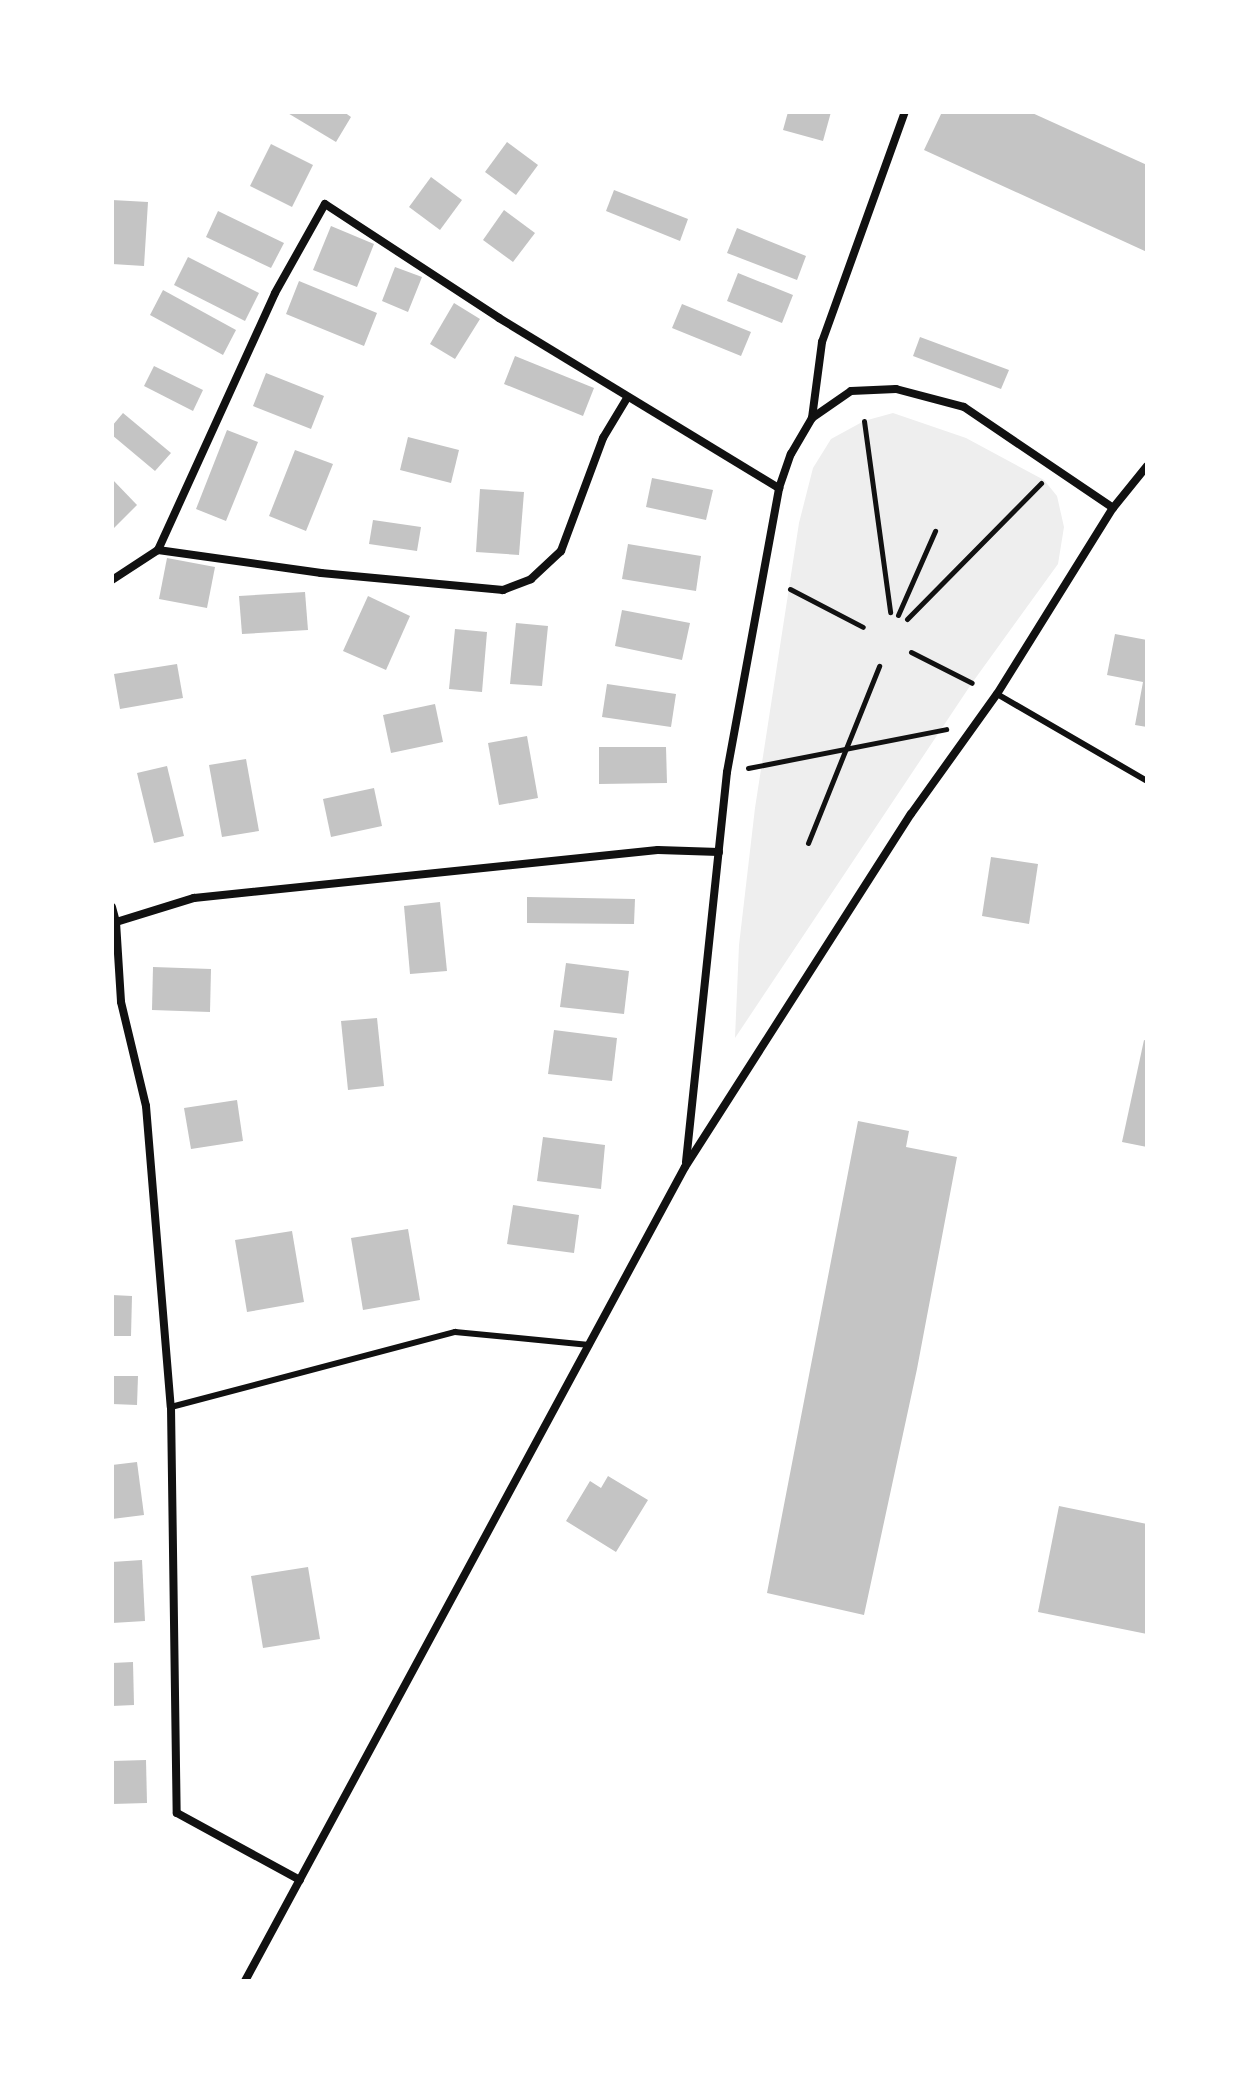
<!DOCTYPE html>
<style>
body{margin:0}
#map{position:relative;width:1259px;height:2093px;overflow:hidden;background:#fff;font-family:Inter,sans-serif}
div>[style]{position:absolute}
.green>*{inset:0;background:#eee}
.building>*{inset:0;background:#c4c4c4}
.path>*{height:5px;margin:-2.5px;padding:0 2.5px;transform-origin:2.5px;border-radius:2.5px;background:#111}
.service>*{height:6px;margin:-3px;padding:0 3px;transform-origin:3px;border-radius:3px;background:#111}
.minor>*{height:8px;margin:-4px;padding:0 4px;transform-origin:4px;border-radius:4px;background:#111}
span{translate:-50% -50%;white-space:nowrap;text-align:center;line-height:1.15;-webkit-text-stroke:8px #fff;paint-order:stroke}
.frame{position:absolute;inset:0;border:114px solid #fff;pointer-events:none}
</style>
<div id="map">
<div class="green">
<div style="clip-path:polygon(893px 413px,966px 438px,1044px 480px,1057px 496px,1064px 527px,1058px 564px,972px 683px,735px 1038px,739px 945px,755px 808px,799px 523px,813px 468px,831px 439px,864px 421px)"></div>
</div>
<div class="building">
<div style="clip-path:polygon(286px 112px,344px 112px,351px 117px,336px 142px)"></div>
<div style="clip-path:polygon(788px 112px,831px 112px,823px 141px,783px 130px)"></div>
<div style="clip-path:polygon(942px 112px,1030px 112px,1147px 165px,1147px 252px,924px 150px)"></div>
<div style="clip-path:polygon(507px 142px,538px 165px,516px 195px,485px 172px)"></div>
<div style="clip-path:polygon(271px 144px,313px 165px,292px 207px,250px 186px)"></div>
<div style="clip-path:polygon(431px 177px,462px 200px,440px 230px,409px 207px)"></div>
<div style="clip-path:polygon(614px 190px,688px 219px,680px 241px,606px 211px)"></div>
<div style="clip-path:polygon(112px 200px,148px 202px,144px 266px,112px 264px)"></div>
<div style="clip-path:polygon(504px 210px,535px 233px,513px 262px,483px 240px)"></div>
<div style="clip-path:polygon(218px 211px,284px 243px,271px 268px,206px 237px)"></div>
<div style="clip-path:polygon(331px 226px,374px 244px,357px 287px,313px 270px)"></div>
<div style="clip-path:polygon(737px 228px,806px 256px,797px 280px,727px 253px)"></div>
<div style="clip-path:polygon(188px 257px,259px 293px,245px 321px,174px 285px)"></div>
<div style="clip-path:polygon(395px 267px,422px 277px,408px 312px,382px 301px)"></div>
<div style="clip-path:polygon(738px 273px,793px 295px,782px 323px,727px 301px)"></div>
<div style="clip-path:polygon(299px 281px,377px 313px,364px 346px,286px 314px)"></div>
<div style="clip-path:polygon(163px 290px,236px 330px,223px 355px,150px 315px)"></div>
<div style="clip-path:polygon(454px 303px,480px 319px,455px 359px,430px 344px)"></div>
<div style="clip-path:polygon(682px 304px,751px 332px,741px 356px,672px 328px)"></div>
<div style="clip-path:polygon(920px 337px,1009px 370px,1001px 389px,913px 356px)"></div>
<div style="clip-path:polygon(515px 356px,594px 388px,583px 416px,504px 384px)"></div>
<div style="clip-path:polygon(154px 366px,203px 390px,193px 411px,144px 386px)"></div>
<div style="clip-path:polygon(266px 373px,324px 396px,311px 429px,253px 406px)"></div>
<div style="clip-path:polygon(123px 413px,171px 453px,155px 471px,112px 435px,112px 426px)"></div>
<div style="clip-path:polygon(227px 430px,258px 442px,226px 521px,196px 509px)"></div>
<div style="clip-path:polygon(408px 437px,459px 450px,451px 483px,400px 470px)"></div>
<div style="clip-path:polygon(295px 450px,333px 464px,306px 531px,269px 516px)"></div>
<div style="clip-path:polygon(652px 478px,713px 490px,706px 520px,646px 507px)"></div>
<div style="clip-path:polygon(112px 479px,137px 505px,112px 530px)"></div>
<div style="clip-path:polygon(480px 489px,524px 492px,519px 555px,476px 552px)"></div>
<div style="clip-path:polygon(373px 520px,421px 527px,417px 551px,369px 544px)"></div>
<div style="clip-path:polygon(628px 544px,701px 556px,696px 591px,622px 579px)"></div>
<div style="clip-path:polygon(167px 558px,215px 567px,207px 608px,159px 599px)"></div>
<div style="clip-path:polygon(305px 592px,308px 630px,242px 634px,239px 596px)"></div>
<div style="clip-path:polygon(368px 596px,410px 616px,386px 670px,343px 651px)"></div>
<div style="clip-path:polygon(622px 610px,690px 623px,682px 660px,615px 646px)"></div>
<div style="clip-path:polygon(516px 623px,548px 626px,542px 686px,510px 684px)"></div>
<div style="clip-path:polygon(455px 629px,487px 632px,482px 692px,449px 689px)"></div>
<div style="clip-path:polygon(1115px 634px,1147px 640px,1147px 727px,1135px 725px,1143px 682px,1107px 675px)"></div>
<div style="clip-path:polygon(177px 664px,183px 698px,120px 709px,114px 674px)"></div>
<div style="clip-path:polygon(607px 684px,676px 694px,671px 727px,602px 717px)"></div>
<div style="clip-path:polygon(435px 704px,443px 742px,391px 753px,383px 715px)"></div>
<div style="clip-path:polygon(527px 736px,538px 798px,499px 805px,488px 743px)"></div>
<div style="clip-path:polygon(599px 747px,666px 747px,667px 783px,599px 784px)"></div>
<div style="clip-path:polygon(246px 759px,259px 831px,222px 837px,209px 765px)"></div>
<div style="clip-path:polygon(167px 766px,184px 836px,154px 843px,137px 773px)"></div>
<div style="clip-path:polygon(374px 788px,382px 826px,331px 837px,323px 799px)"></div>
<div style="clip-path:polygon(991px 857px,1038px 864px,1029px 924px,982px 916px)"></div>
<div style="clip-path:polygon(527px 897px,635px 899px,634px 924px,527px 923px)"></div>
<div style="clip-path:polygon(440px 902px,447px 971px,410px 974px,404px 906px)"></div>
<div style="clip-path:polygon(566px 963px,629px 971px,624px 1014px,560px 1007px)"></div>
<div style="clip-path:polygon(153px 967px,211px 969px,210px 1012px,152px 1010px)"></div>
<div style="clip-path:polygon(377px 1018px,384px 1086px,348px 1090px,341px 1021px)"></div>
<div style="clip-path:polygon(554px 1030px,617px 1038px,612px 1081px,548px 1074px)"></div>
<div style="clip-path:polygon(1144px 1040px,1147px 1041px,1147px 1147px,1122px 1142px)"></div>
<div style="clip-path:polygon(237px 1100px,243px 1141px,191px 1149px,184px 1108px)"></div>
<div style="clip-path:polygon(858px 1121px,909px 1131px,906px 1147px,957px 1157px,917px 1369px,864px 1615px,767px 1593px)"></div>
<div style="clip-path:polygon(543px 1137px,605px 1145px,601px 1189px,537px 1181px)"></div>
<div style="clip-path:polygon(513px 1205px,579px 1215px,574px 1253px,507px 1244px)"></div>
<div style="clip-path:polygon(408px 1229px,420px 1300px,363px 1310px,351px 1238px)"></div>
<div style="clip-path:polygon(292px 1231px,304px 1302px,247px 1312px,235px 1240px)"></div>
<div style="clip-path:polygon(112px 1295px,132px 1296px,131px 1336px,112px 1336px)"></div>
<div style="clip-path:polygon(112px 1376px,138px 1376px,137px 1405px,112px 1404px)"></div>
<div style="clip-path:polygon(137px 1462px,144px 1515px,112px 1519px,112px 1465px)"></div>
<div style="clip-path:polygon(608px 1476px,648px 1500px,616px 1552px,566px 1521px,590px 1481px,601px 1488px)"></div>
<div style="clip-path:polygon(1059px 1506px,1147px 1524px,1147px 1634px,1038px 1612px)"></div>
<div style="clip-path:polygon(142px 1560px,145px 1621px,112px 1623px,112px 1562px)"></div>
<div style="clip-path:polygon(308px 1567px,320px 1639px,263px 1648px,251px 1576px)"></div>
<div style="clip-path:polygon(133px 1662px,134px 1705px,112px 1706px,112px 1663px)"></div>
<div style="clip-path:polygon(146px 1760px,147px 1803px,112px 1804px,112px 1761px)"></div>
</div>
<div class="path">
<div style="left:864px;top:421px;width:193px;rotate:82.2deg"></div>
<div style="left:790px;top:589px;width:82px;rotate:27.5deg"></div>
<div style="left:898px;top:615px;width:92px;rotate:-66.2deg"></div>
<div style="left:907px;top:619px;width:191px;rotate:-45.4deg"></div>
<div style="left:911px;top:652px;width:68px;rotate:26.9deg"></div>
<div style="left:748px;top:768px;width:202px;rotate:-11.1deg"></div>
<div style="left:808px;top:843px;width:191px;rotate:-68.1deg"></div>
</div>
<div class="service">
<div style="left:997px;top:694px;width:173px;rotate:30.1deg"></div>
<div style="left:171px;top:1407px;width:294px;rotate:-14.8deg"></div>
<div style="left:455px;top:1332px;width:135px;rotate:5.5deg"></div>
</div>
<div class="minor">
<div style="left:812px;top:418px;width:77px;rotate:-82.5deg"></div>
<div style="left:822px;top:342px;width:245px;rotate:-70.2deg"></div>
<div style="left:158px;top:550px;width:165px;rotate:8deg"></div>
<div style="left:321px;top:573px;width:183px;rotate:5.3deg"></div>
<div style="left:503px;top:590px;width:30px;rotate:-21deg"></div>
<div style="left:531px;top:579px;width:41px;rotate:-43deg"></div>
<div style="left:561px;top:551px;width:121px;rotate:-69.6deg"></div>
<div style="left:603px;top:438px;width:47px;rotate:-59deg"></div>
<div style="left:112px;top:580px;width:55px;rotate:-33.1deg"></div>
<div style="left:158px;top:550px;width:282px;rotate:-65.5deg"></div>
<div style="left:275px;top:293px;width:102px;rotate:-60.7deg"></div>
<div style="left:325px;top:204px;width:208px;rotate:33.2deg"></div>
<div style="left:499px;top:318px;width:328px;rotate:31.3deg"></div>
<div style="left:112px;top:907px;width:16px;rotate:75deg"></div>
<div style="left:116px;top:922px;width:80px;rotate:86.4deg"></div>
<div style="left:121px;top:1002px;width:107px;rotate:76.5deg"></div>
<div style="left:146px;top:1106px;width:302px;rotate:85.3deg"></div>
<div style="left:171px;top:1407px;width:406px;rotate:89.2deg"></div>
<div style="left:177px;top:1813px;width:140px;rotate:28.6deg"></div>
<div style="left:113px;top:923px;width:85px;rotate:-17.2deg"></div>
<div style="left:194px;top:898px;width:466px;rotate:-5.9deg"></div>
<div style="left:658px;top:850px;width:61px;rotate:1.9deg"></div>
<div style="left:686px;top:1162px;width:392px;rotate:-84deg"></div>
<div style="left:727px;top:772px;width:289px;rotate:-79.6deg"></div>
<div style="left:779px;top:488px;width:36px;rotate:-71deg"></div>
<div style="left:791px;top:454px;width:42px;rotate:-59.7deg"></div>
<div style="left:812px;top:418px;width:47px;rotate:-34.7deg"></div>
<div style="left:851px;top:391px;width:45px;rotate:-2.5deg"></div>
<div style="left:896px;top:389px;width:70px;rotate:14.8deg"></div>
<div style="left:964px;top:407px;width:180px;rotate:34.1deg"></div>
<div style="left:245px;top:1981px;width:925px;rotate:-61.61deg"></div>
<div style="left:685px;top:1167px;width:419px;rotate:-57.4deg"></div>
<div style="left:911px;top:814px;width:148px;rotate:-54.4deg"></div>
<div style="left:997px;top:694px;width:219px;rotate:-58.1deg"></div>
<div style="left:1113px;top:508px;width:54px;rotate:-51deg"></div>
</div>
<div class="frame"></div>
</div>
